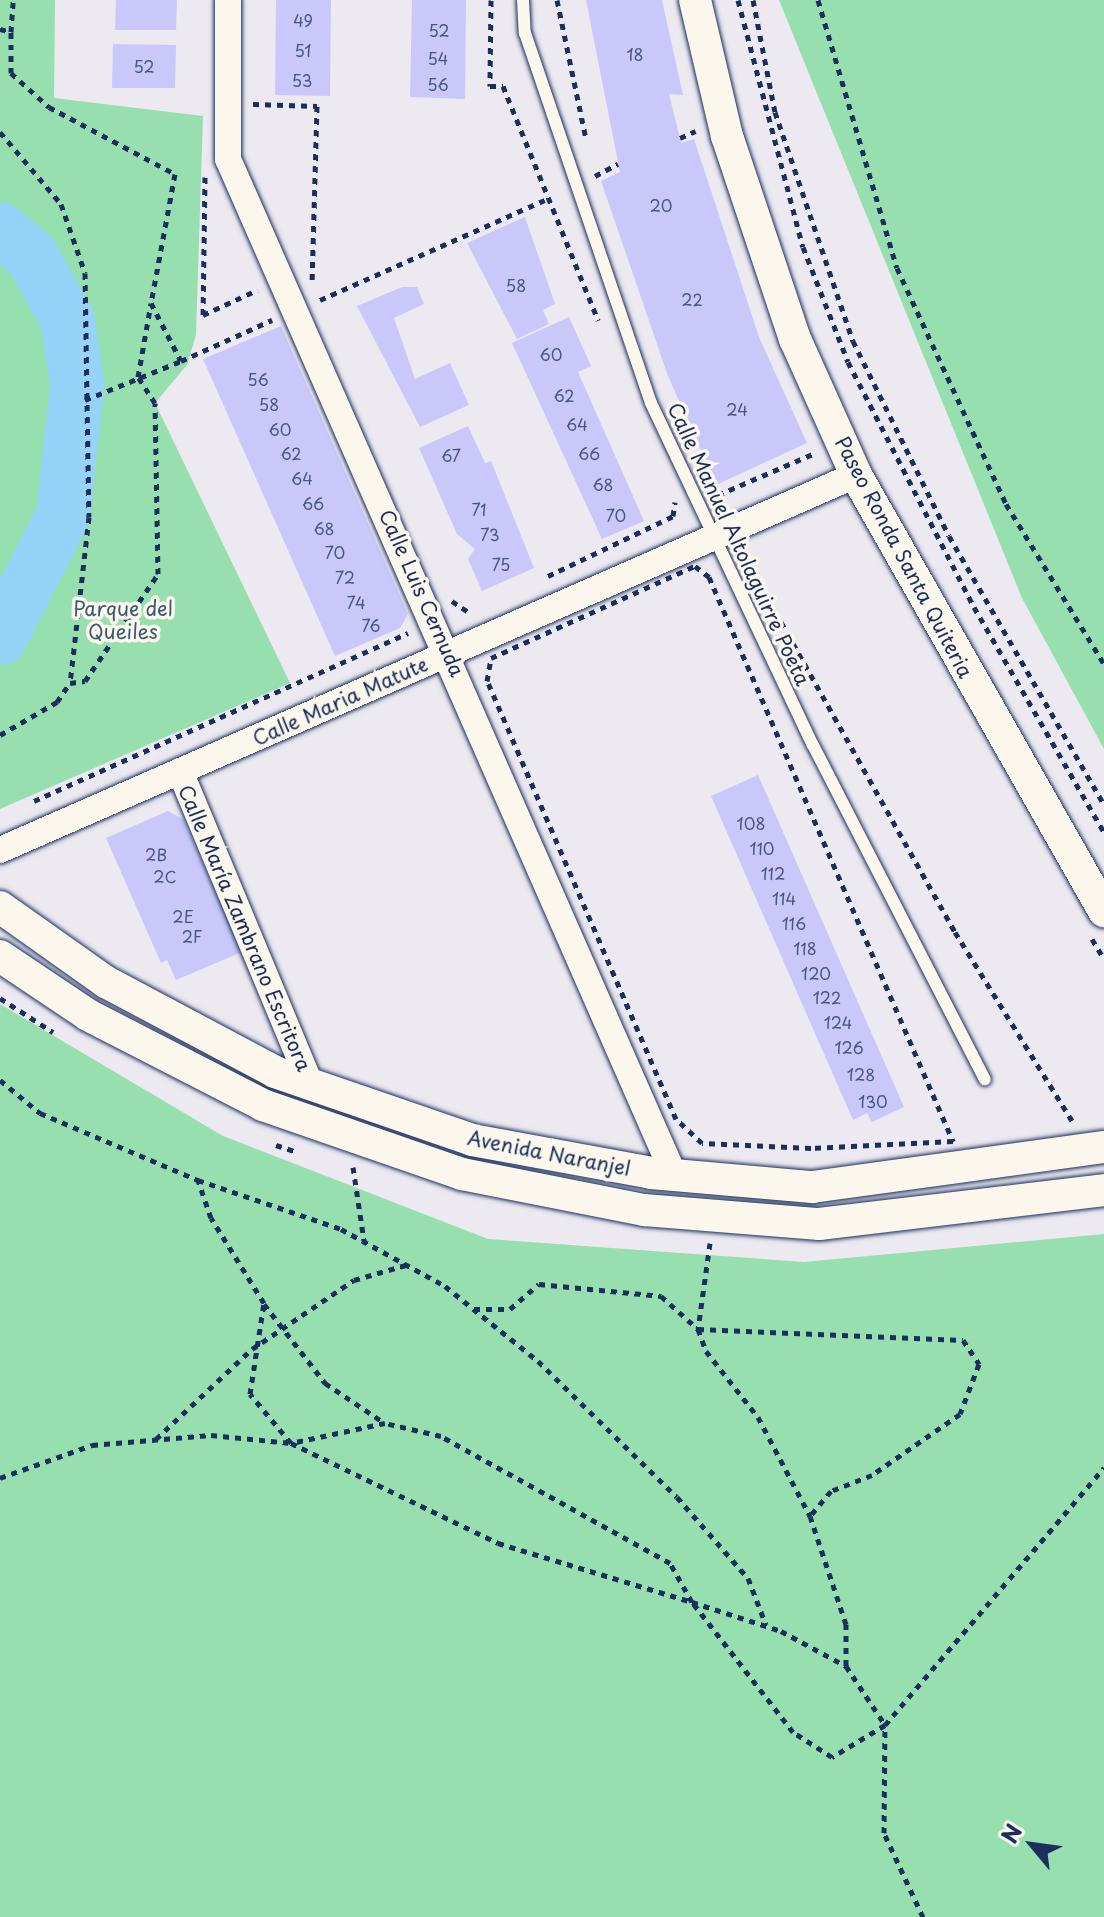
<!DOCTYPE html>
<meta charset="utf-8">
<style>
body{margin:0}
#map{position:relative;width:1104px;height:1917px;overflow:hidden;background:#ece9f0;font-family:"Playpen Sans",sans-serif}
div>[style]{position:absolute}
.green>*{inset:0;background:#97dfae}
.river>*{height:54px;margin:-27px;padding:0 27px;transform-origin:27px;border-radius:27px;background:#97d2f8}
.building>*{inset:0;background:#cac8fa}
.path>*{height:5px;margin-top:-2.5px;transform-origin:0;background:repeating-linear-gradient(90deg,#1b2f5e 0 6px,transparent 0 12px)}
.roads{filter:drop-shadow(0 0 2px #1b2f5e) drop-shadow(0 0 2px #1b2f5e)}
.service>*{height:12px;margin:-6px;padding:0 6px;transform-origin:6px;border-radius:6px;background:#fbf7ec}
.minor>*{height:26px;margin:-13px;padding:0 13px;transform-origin:13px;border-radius:13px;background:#fbf7ec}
.tertiary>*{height:32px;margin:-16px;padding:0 16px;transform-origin:16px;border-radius:16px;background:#fbf7ec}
span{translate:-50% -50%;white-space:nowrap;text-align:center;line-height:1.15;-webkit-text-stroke:7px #fbf7ec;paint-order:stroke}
.number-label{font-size:16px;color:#475585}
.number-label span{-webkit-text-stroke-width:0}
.street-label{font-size:20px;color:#1b2f5e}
.park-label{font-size:20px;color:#3a5b72}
.north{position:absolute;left:992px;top:1805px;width:80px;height:80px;-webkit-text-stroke:6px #fbf7ec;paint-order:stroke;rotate:299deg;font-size:22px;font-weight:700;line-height:32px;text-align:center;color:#1b2f5e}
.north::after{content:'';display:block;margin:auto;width:28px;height:36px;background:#1b2f5e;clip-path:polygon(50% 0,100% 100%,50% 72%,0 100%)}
</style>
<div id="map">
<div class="green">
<div style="clip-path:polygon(0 0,55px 0,54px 98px,203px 116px,196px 335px,187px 365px,155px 403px,290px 683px,0 809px)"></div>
<div style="clip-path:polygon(779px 0,1104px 0,1104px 749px,1022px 598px)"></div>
<div style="clip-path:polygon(0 1004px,223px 1136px,488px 1239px,804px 1262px,1104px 1234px,1104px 1917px,0 1917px)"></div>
</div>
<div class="river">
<div style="left:0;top:229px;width:40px;rotate:40deg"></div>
<div style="left:31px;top:255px;width:76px;rotate:60.7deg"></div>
<div style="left:68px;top:321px;width:66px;rotate:82.1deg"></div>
<div style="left:77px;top:386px;width:130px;rotate:96.2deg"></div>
<div style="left:63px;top:515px;width:138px;rotate:117.1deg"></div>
</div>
<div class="building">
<div style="clip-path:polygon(116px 0,177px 0,176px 30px,115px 30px)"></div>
<div style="clip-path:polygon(276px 0,331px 0,330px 96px,275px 95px)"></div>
<div style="clip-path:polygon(412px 0,466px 0,465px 99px,410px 97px)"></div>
<div style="clip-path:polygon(586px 0,662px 0,683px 95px,669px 94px,681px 143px,694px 139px,759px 337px,807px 443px,716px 485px,668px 376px,601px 181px,620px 172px)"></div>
<div style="clip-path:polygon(113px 44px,176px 45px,175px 88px,112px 88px)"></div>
<div style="clip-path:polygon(525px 217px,555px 304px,543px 310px,549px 324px,517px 339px,467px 243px)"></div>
<div style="clip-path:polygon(402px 287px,417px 287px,424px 304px,394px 318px,415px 379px,450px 363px,469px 405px,420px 427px,357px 306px)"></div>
<div style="clip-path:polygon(569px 317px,591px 366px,578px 372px,644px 521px,602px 539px,512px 343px)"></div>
<div style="clip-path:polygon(281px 326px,408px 614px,400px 628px,335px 656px,203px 359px)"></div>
<div style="clip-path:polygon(468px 426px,485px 463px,491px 461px,534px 568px,482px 591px,468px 559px,475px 549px,457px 534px,419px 448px)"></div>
<div style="clip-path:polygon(758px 775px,904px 1107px,872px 1122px,867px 1113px,853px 1120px,711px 796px)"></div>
<div style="clip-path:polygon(168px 811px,184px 820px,242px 952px,176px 980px,167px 960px,161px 963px,106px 838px)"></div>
</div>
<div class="path">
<div style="left:491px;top:0;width:86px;rotate:90.7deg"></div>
<div style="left:490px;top:86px;width:13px"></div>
<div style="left:503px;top:86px;width:253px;rotate:67.9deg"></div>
<div style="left:557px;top:0;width:142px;rotate:78.2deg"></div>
<div style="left:738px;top:0;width:255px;rotate:75.3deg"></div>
<div style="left:803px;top:247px;width:123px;rotate:68.6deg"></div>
<div style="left:848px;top:362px;width:276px;rotate:62.8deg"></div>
<div style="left:974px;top:607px;width:260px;rotate:60deg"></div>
<div style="left:753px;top:0;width:114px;rotate:78.9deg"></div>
<div style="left:775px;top:112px;width:242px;rotate:71.2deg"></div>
<div style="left:853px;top:341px;width:217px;rotate:63.8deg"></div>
<div style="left:949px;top:536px;width:310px;rotate:60deg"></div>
<div style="left:818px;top:0;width:279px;rotate:73.6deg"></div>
<div style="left:897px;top:268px;width:260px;rotate:65.2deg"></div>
<div style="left:1006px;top:504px;width:188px;rotate:58.5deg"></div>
<div style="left:0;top:29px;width:11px;rotate:15deg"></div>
<div style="left:11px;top:32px;width:32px;rotate:-86deg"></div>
<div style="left:11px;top:32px;width:41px;rotate:90deg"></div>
<div style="left:11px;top:73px;width:51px;rotate:41.8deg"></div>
<div style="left:49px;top:107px;width:143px;rotate:28deg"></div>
<div style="left:175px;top:174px;width:131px;rotate:100.5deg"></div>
<div style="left:151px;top:303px;width:65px;rotate:62.7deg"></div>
<div style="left:181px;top:361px;width:100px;rotate:-24.3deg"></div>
<div style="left:253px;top:104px;width:64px;rotate:1.8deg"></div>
<div style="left:317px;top:106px;width:174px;rotate:91.6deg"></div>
<div style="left:0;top:132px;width:94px;rotate:49.7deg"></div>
<div style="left:61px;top:204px;width:73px;rotate:70.8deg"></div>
<div style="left:85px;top:273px;width:244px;rotate:89.1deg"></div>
<div style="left:89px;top:517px;width:167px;rotate:96.5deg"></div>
<div style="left:70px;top:683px;width:15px;rotate:-8deg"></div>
<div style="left:85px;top:681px;width:130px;rotate:-55.7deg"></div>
<div style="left:158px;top:574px;width:171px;rotate:-91deg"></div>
<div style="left:155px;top:403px;width:31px;rotate:-123deg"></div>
<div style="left:138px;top:377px;width:75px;rotate:-80deg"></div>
<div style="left:680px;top:138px;width:17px;rotate:-24deg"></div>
<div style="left:595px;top:176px;width:26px;rotate:-28deg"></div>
<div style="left:205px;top:177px;width:138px;rotate:90.8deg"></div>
<div style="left:203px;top:315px;width:60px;rotate:-24.8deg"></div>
<div style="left:320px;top:300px;width:246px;rotate:-24deg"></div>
<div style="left:85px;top:400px;width:104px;rotate:-22.1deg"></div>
<div style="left:718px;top:495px;width:106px;rotate:-23.4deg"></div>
<div style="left:695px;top:566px;width:18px;rotate:38deg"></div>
<div style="left:709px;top:577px;width:615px;rotate:66.61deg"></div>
<div style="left:953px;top:1141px;width:142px;rotate:177.2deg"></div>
<div style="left:811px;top:1148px;width:109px;rotate:-177.4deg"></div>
<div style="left:702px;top:1143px;width:35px;rotate:-137deg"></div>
<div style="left:676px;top:1119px;width:477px;rotate:-113.3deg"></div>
<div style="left:487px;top:681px;width:23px;rotate:-80deg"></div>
<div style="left:491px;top:658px;width:224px;rotate:-24.3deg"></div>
<div style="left:548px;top:576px;width:139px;rotate:-25.6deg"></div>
<div style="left:673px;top:516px;width:14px;rotate:-82deg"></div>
<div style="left:452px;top:601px;width:22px;rotate:34deg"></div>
<div style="left:781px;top:622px;width:355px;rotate:60.7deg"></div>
<div style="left:955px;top:932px;width:222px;rotate:58.2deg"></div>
<div style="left:0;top:735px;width:66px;rotate:-30.1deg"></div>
<div style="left:57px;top:702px;width:23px;rotate:-56deg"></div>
<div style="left:34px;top:801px;width:410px;rotate:-24.2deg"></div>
<div style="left:1092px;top:939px;width:23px;rotate:59deg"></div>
<div style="left:0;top:998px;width:63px;rotate:32.7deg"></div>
<div style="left:0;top:1080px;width:52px;rotate:39.5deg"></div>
<div style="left:40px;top:1113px;width:172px;rotate:23deg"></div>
<div style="left:198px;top:1180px;width:151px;rotate:18.9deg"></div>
<div style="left:341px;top:1229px;width:119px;rotate:28.7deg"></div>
<div style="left:445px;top:1286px;width:119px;rotate:38.9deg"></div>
<div style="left:538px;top:1361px;width:194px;rotate:44.4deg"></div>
<div style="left:677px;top:1497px;width:108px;rotate:48.8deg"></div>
<div style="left:748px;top:1578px;width:50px;rotate:69deg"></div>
<div style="left:276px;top:1145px;width:22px;rotate:18deg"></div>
<div style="left:353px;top:1167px;width:75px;rotate:81.5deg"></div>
<div style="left:710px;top:1243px;width:87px;rotate:97.9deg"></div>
<div style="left:698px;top:1329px;width:23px;rotate:70deg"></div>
<div style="left:706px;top:1351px;width:84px;rotate:51.8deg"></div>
<div style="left:758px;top:1417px;width:112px;rotate:62.3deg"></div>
<div style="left:810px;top:1516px;width:114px;rotate:71.6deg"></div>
<div style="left:846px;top:1624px;width:42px;rotate:90deg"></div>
<div style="left:264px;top:1304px;width:100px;rotate:52.3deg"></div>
<div style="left:325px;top:1383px;width:70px;rotate:33.9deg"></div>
<div style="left:474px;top:1309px;width:36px"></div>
<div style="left:510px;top:1309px;width:38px;rotate:-41deg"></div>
<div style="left:539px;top:1284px;width:123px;rotate:5.6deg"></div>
<div style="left:661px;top:1296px;width:50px;rotate:41.7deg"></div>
<div style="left:698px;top:1329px;width:265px;rotate:2.4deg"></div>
<div style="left:963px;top:1340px;width:29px;rotate:56deg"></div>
<div style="left:979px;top:1364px;width:53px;rotate:110.8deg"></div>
<div style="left:960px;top:1414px;width:107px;rotate:145.3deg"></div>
<div style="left:872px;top:1475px;width:44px;rotate:158.7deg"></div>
<div style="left:831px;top:1491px;width:33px;rotate:130deg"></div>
<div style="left:156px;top:1439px;width:132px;rotate:-43.2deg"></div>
<div style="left:252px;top:1349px;width:123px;rotate:-34.1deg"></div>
<div style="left:354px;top:1280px;width:54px;rotate:-16.1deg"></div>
<div style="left:0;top:1478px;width:98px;rotate:-19.7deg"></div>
<div style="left:92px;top:1445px;width:119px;rotate:-4.8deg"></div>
<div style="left:211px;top:1435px;width:80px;rotate:5.7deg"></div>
<div style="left:291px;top:1443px;width:230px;rotate:25.8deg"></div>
<div style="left:498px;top:1543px;width:203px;rotate:16.9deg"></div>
<div style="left:692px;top:1602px;width:94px;rotate:18deg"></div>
<div style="left:781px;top:1631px;width:74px;rotate:28.3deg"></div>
<div style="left:846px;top:1666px;width:71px;rotate:56.5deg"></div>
<div style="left:885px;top:1725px;width:62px;rotate:148.9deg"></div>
<div style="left:832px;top:1757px;width:46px;rotate:-147.3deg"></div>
<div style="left:793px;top:1732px;width:165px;rotate:-127.8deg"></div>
<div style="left:692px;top:1602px;width:45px;rotate:-119.4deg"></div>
<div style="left:670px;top:1563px;width:262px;rotate:-151deg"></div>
<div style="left:441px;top:1436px;width:57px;rotate:-166.9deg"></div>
<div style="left:385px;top:1423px;width:96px;rotate:168deg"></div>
<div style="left:291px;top:1443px;width:64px;rotate:-129.9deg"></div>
<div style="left:250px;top:1394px;width:92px;rotate:-81.3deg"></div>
<div style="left:264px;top:1303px;width:100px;rotate:-121.9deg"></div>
<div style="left:211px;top:1218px;width:40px;rotate:-108.9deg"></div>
<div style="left:923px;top:1917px;width:93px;rotate:-114.9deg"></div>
<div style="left:884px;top:1833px;width:108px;rotate:-89.5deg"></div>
<div style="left:885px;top:1725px;width:338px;rotate:-49.6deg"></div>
</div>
<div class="roads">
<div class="service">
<div style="left:523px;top:0;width:33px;rotate:87deg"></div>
<div style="left:525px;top:33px;width:391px;rotate:71.2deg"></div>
<div style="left:651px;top:403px;width:378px;rotate:64.7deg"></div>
<div style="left:813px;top:745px;width:376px;rotate:62.8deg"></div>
</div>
<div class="minor">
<div style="left:228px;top:0;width:159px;rotate:90deg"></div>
<div style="left:228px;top:159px;width:1110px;rotate:66.3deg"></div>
<div style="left:180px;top:771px;width:339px;rotate:67.4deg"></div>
<div style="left:0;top:850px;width:935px;rotate:-23.66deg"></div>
</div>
<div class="tertiary">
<div style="left:695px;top:0;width:140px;rotate:76.8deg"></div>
<div style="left:727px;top:136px;width:214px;rotate:71.5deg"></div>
<div style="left:795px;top:339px;width:149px;rotate:65.8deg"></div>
<div style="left:856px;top:475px;width:502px;rotate:60.37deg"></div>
<div style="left:0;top:907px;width:130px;rotate:35.3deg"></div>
<div style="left:106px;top:982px;width:191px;rotate:28deg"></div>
<div style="left:275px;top:1072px;width:208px;rotate:19deg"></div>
<div style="left:472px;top:1140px;width:182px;rotate:10.4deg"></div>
<div style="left:651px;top:1173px;width:162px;rotate:5deg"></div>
<div style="left:812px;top:1187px;width:295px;rotate:-7.8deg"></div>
<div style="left:0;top:956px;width:106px;rotate:33.8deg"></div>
<div style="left:88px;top:1015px;width:197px;rotate:27.2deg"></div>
<div style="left:263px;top:1105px;width:211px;rotate:19.1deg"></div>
<div style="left:462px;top:1174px;width:186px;rotate:11.2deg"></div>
<div style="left:644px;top:1210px;width:176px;rotate:4.6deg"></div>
<div style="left:819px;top:1224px;width:287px;rotate:-6.8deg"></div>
</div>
</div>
<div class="number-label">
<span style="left:303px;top:20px">49</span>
<span style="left:439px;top:30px">52</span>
<span style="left:303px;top:50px">51</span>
<span style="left:635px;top:54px">18</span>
<span style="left:438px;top:58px">54</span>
<span style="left:144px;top:66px">52</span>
<span style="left:302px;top:80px">53</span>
<span style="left:438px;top:84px">56</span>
<span style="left:661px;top:205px">20</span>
<span style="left:516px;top:285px">58</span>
<span style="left:692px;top:299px">22</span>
<span style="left:551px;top:354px">60</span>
<span style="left:258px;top:379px">56</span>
<span style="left:564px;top:395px">62</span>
<span style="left:269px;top:404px">58</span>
<span style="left:737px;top:409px">24</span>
<span style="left:577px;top:424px">64</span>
<span style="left:280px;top:429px">60</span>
<span style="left:291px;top:453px">62</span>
<span style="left:589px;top:453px">66</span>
<span style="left:451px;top:455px">67</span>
<span style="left:302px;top:478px">64</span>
<span style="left:603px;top:484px">68</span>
<span style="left:313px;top:503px">66</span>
<span style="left:479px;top:509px">71</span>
<span style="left:616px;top:515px">70</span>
<span style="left:324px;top:528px">68</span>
<span style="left:490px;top:534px">73</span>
<span style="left:335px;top:552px">70</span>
<span style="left:501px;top:564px">75</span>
<span style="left:345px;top:577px">72</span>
<span style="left:356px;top:602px">74</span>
<span style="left:371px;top:625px">76</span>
<span style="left:751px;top:823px">108</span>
<span style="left:762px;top:848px">110</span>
<span style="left:156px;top:854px">2B</span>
<span style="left:773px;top:873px">112</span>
<span style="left:165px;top:876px">2C</span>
<span style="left:784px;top:898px">114</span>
<span style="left:183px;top:916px">2E</span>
<span style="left:794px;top:923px">116</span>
<span style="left:192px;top:936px">2F</span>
<span style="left:805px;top:948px">118</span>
<span style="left:816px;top:973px">120</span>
<span style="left:827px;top:997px">122</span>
<span style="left:838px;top:1022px">124</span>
<span style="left:849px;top:1047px">126</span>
<span style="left:861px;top:1074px">128</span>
<span style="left:873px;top:1101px">130</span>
</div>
<div class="street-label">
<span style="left:739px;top:544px;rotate:65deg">Calle Manuel Altolaguirre Poeta</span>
<span style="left:904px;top:557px;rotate:62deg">Paseo Ronda Santa Quiteria</span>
<span style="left:422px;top:593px;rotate:66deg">Calle Luis Cernuda</span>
<span style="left:340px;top:701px;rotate:-24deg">Calle Maria Matute</span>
<span style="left:245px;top:928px;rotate:67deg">Calle María Zambrano Escritora</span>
<span style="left:549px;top:1153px;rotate:11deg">Avenida Naranjel</span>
</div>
<div class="park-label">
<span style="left:123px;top:620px">Parque del<br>Queiles</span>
</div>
<div class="north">N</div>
</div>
